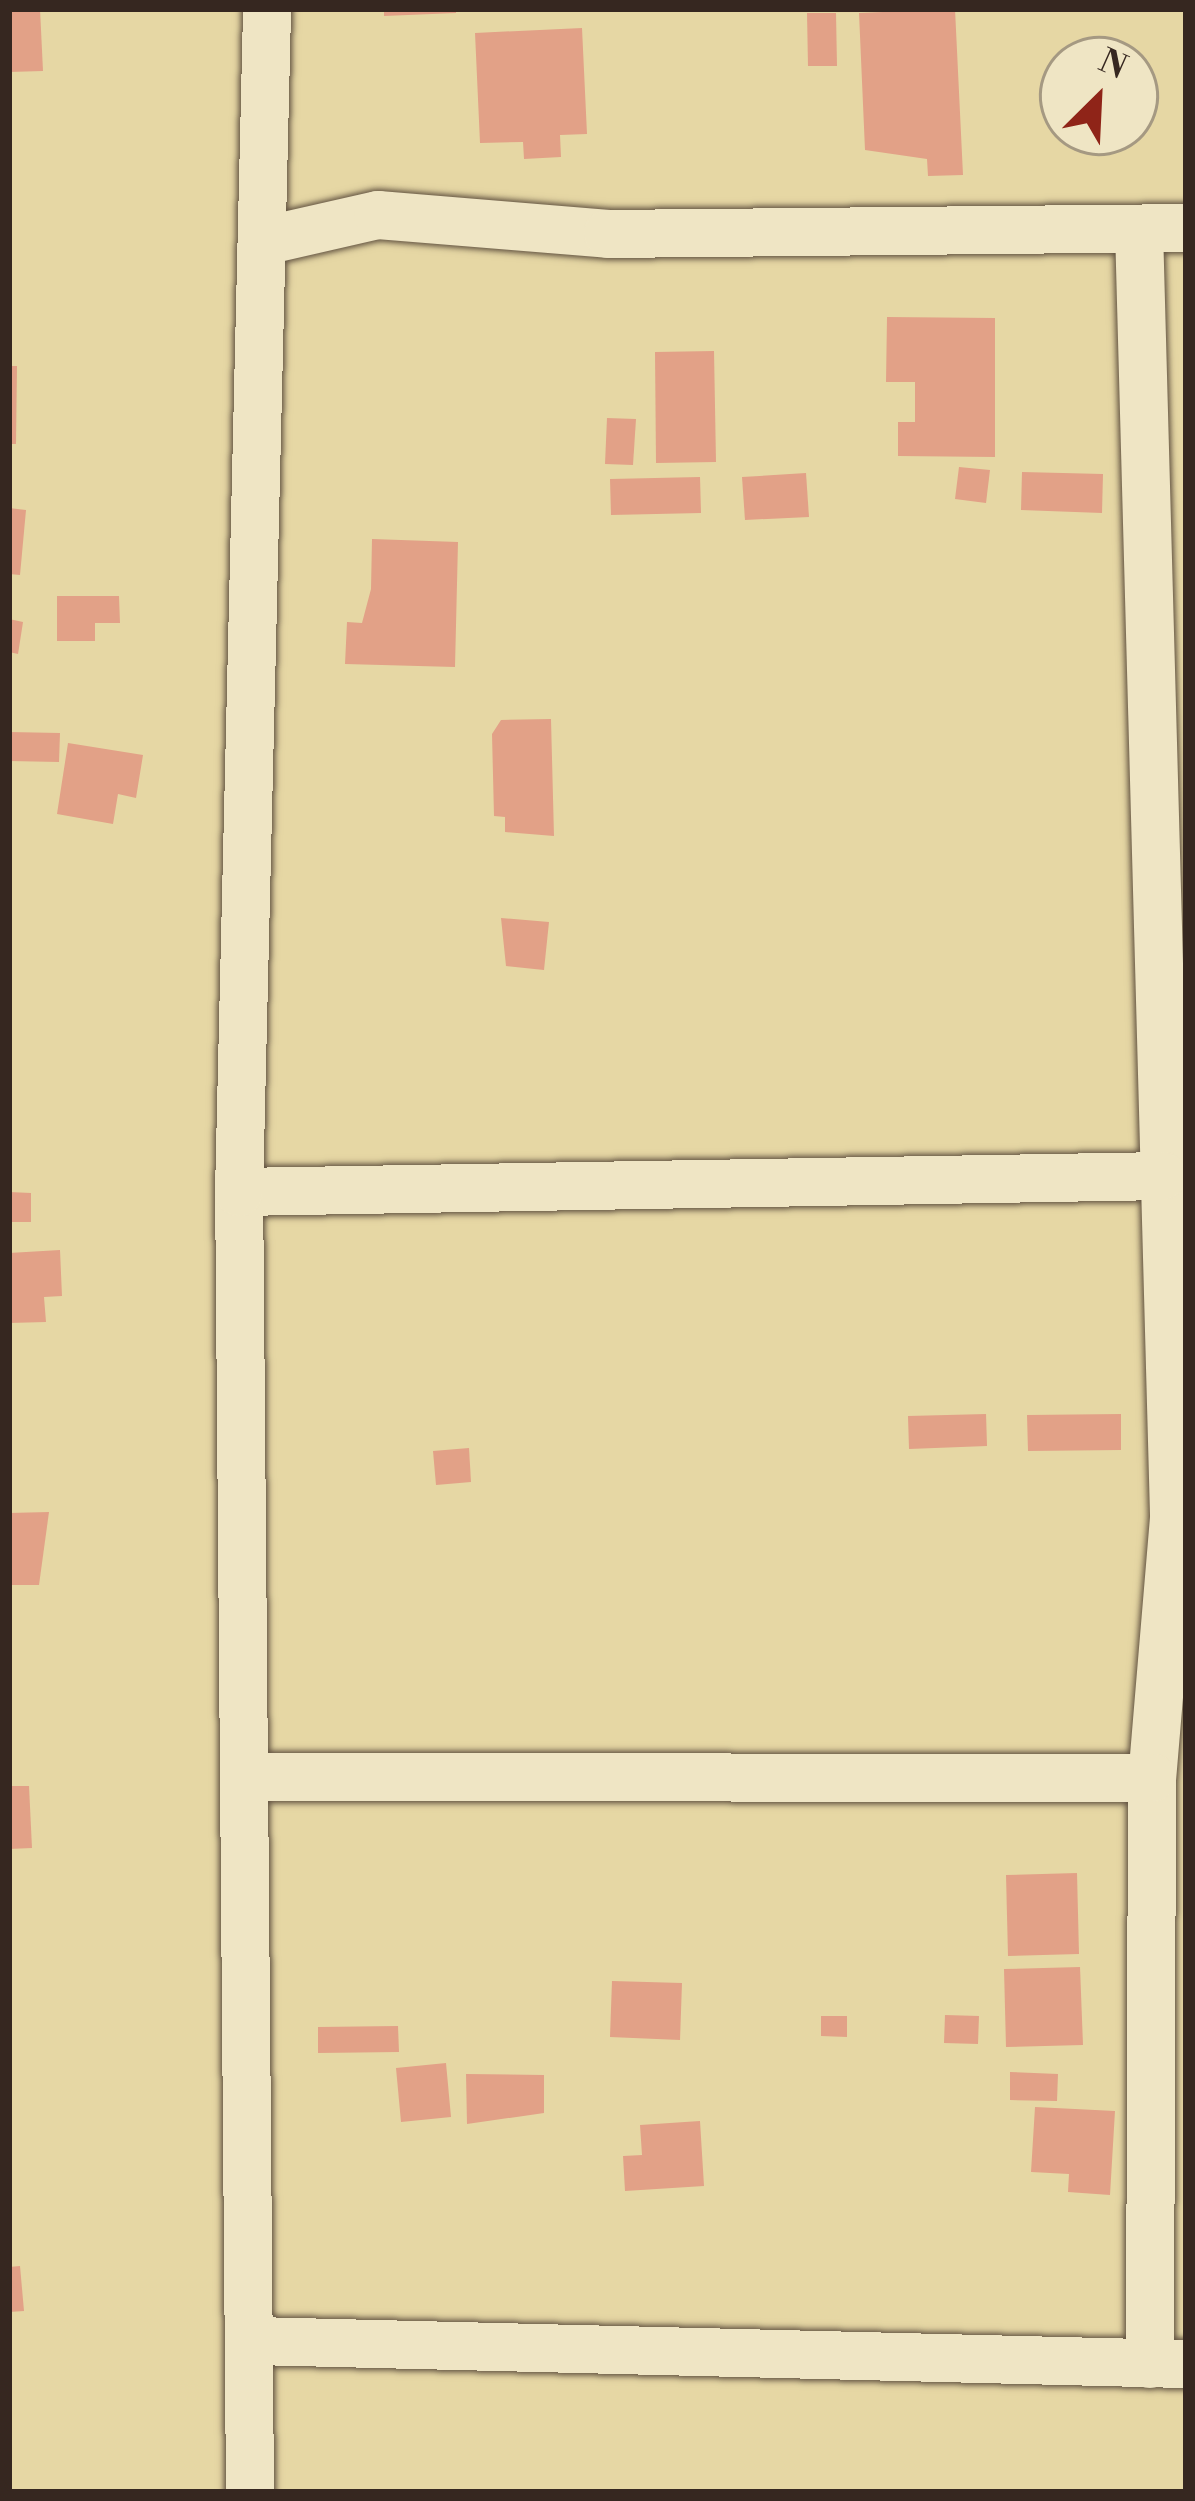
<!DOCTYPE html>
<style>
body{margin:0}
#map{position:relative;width:1195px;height:2501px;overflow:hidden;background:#e6d7a4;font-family:"Libre Bodoni",serif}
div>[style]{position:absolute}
.building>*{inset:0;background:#e2a187}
.roads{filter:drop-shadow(0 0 3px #625341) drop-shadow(0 0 3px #625341)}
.street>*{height:48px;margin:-24px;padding:0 24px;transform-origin:24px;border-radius:24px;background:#efe5c4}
span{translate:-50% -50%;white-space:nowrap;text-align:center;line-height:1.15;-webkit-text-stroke:9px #efe5c4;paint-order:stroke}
.frame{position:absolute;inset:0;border:12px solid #362720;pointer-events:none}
.north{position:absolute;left:1039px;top:36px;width:120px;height:120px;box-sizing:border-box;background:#efe5c4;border:3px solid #a59982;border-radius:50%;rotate:24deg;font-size:33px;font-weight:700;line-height:48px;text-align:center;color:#362720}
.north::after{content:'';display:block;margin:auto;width:42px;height:54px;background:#8f2418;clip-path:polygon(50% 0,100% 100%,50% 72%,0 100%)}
</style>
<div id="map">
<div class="building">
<div style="clip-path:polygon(9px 9px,40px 9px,43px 71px,9px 72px)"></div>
<div style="clip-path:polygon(384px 9px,456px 9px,456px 13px,384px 16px)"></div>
<div style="clip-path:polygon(955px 9px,963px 175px,928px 176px,927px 159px,865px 150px,859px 13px)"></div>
<div style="clip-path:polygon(807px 13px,836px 13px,837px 66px,808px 66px)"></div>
<div style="clip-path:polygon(582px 28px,587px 134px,560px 135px,561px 157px,524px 159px,523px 142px,480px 143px,475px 33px)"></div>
<div style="clip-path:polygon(887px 317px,995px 318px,995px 457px,898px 456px,898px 422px,915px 422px,915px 382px,886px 382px)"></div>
<div style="clip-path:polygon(714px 351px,716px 462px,656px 463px,655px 352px)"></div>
<div style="clip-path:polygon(9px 366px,17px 366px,16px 444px,9px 444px)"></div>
<div style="clip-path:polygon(607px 418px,636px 419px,633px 465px,605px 464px)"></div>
<div style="clip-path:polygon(959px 467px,990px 470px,986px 503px,955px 499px)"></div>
<div style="clip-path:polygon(1022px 472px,1103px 474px,1102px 513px,1021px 510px)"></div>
<div style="clip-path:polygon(806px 473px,809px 517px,745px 520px,742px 477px)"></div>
<div style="clip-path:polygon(700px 477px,701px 513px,611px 515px,610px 479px)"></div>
<div style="clip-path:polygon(9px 508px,26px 510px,20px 575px,9px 574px)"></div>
<div style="clip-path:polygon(372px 539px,458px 542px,455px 667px,345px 664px,347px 622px,362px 623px,371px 589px)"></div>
<div style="clip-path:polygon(57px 596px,119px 596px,120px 623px,95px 623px,95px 641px,57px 641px)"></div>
<div style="clip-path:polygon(9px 619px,23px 622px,18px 654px,9px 652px)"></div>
<div style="clip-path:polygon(551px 719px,554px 836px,505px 832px,505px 817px,494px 816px,492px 734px,501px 720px)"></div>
<div style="clip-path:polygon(9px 732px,60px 733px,59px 762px,9px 761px)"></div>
<div style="clip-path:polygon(68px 743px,143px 755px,136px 798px,118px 794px,113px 824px,57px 814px)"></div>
<div style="clip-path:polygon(501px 918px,549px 922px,544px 970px,506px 966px)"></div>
<div style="clip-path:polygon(9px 1192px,31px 1193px,31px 1222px,9px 1222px)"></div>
<div style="clip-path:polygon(60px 1250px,62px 1296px,44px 1297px,46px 1322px,9px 1323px,9px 1253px)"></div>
<div style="clip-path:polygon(986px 1414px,987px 1446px,909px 1449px,908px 1416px)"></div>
<div style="clip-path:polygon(1121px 1414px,1121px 1450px,1028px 1451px,1027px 1415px)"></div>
<div style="clip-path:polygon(469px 1448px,471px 1482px,436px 1485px,433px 1451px)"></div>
<div style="clip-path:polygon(49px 1512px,39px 1585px,9px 1585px,9px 1513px)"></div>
<div style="clip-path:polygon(9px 1786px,29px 1786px,32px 1848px,9px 1849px)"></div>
<div style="clip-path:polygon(1077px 1873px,1079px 1954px,1008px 1956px,1006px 1875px)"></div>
<div style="clip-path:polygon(1080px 1967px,1083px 2045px,1006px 2047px,1004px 1969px)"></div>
<div style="clip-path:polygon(612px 1981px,682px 1983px,680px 2040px,610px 2037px)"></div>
<div style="clip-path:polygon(945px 2015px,979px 2016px,978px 2044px,944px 2043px)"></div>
<div style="clip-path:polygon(821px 2016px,847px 2016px,847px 2037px,821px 2036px)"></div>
<div style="clip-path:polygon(398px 2026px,399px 2052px,318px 2053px,318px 2027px)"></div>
<div style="clip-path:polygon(446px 2063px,451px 2117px,401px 2122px,396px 2068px)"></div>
<div style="clip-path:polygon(1010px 2072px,1058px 2074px,1057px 2101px,1010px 2100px)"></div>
<div style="clip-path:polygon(466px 2074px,544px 2075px,544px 2113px,467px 2124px)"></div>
<div style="clip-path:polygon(1035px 2107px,1115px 2111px,1110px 2195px,1068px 2192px,1069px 2174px,1031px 2172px)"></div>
<div style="clip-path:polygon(700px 2121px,704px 2186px,625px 2191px,623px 2156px,642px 2155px,640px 2125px)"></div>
<div style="clip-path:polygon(20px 2266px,24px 2311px,9px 2312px,9px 2267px)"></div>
</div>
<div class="roads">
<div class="street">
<div style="left:1139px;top:229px;width:1289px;rotate:88.44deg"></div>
<div style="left:1174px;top:1518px;width:261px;rotate:94.8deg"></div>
<div style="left:1152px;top:1778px;width:586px;rotate:90.2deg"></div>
<div style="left:268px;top:240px;width:113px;rotate:-12.8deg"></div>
<div style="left:378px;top:215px;width:231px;rotate:4.7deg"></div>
<div style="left:608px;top:234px;width:578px;rotate:-0.59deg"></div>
<div style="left:239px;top:1192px;width:923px;rotate:-0.99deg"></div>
<div style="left:244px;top:1777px;width:908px;rotate:0.06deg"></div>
<div style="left:255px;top:2341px;width:931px;rotate:1.42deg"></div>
<div style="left:250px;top:2492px;width:1300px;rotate:-90.48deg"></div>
<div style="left:239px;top:1192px;width:1183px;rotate:-88.64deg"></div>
</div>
</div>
<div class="frame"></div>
<div class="north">N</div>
</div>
